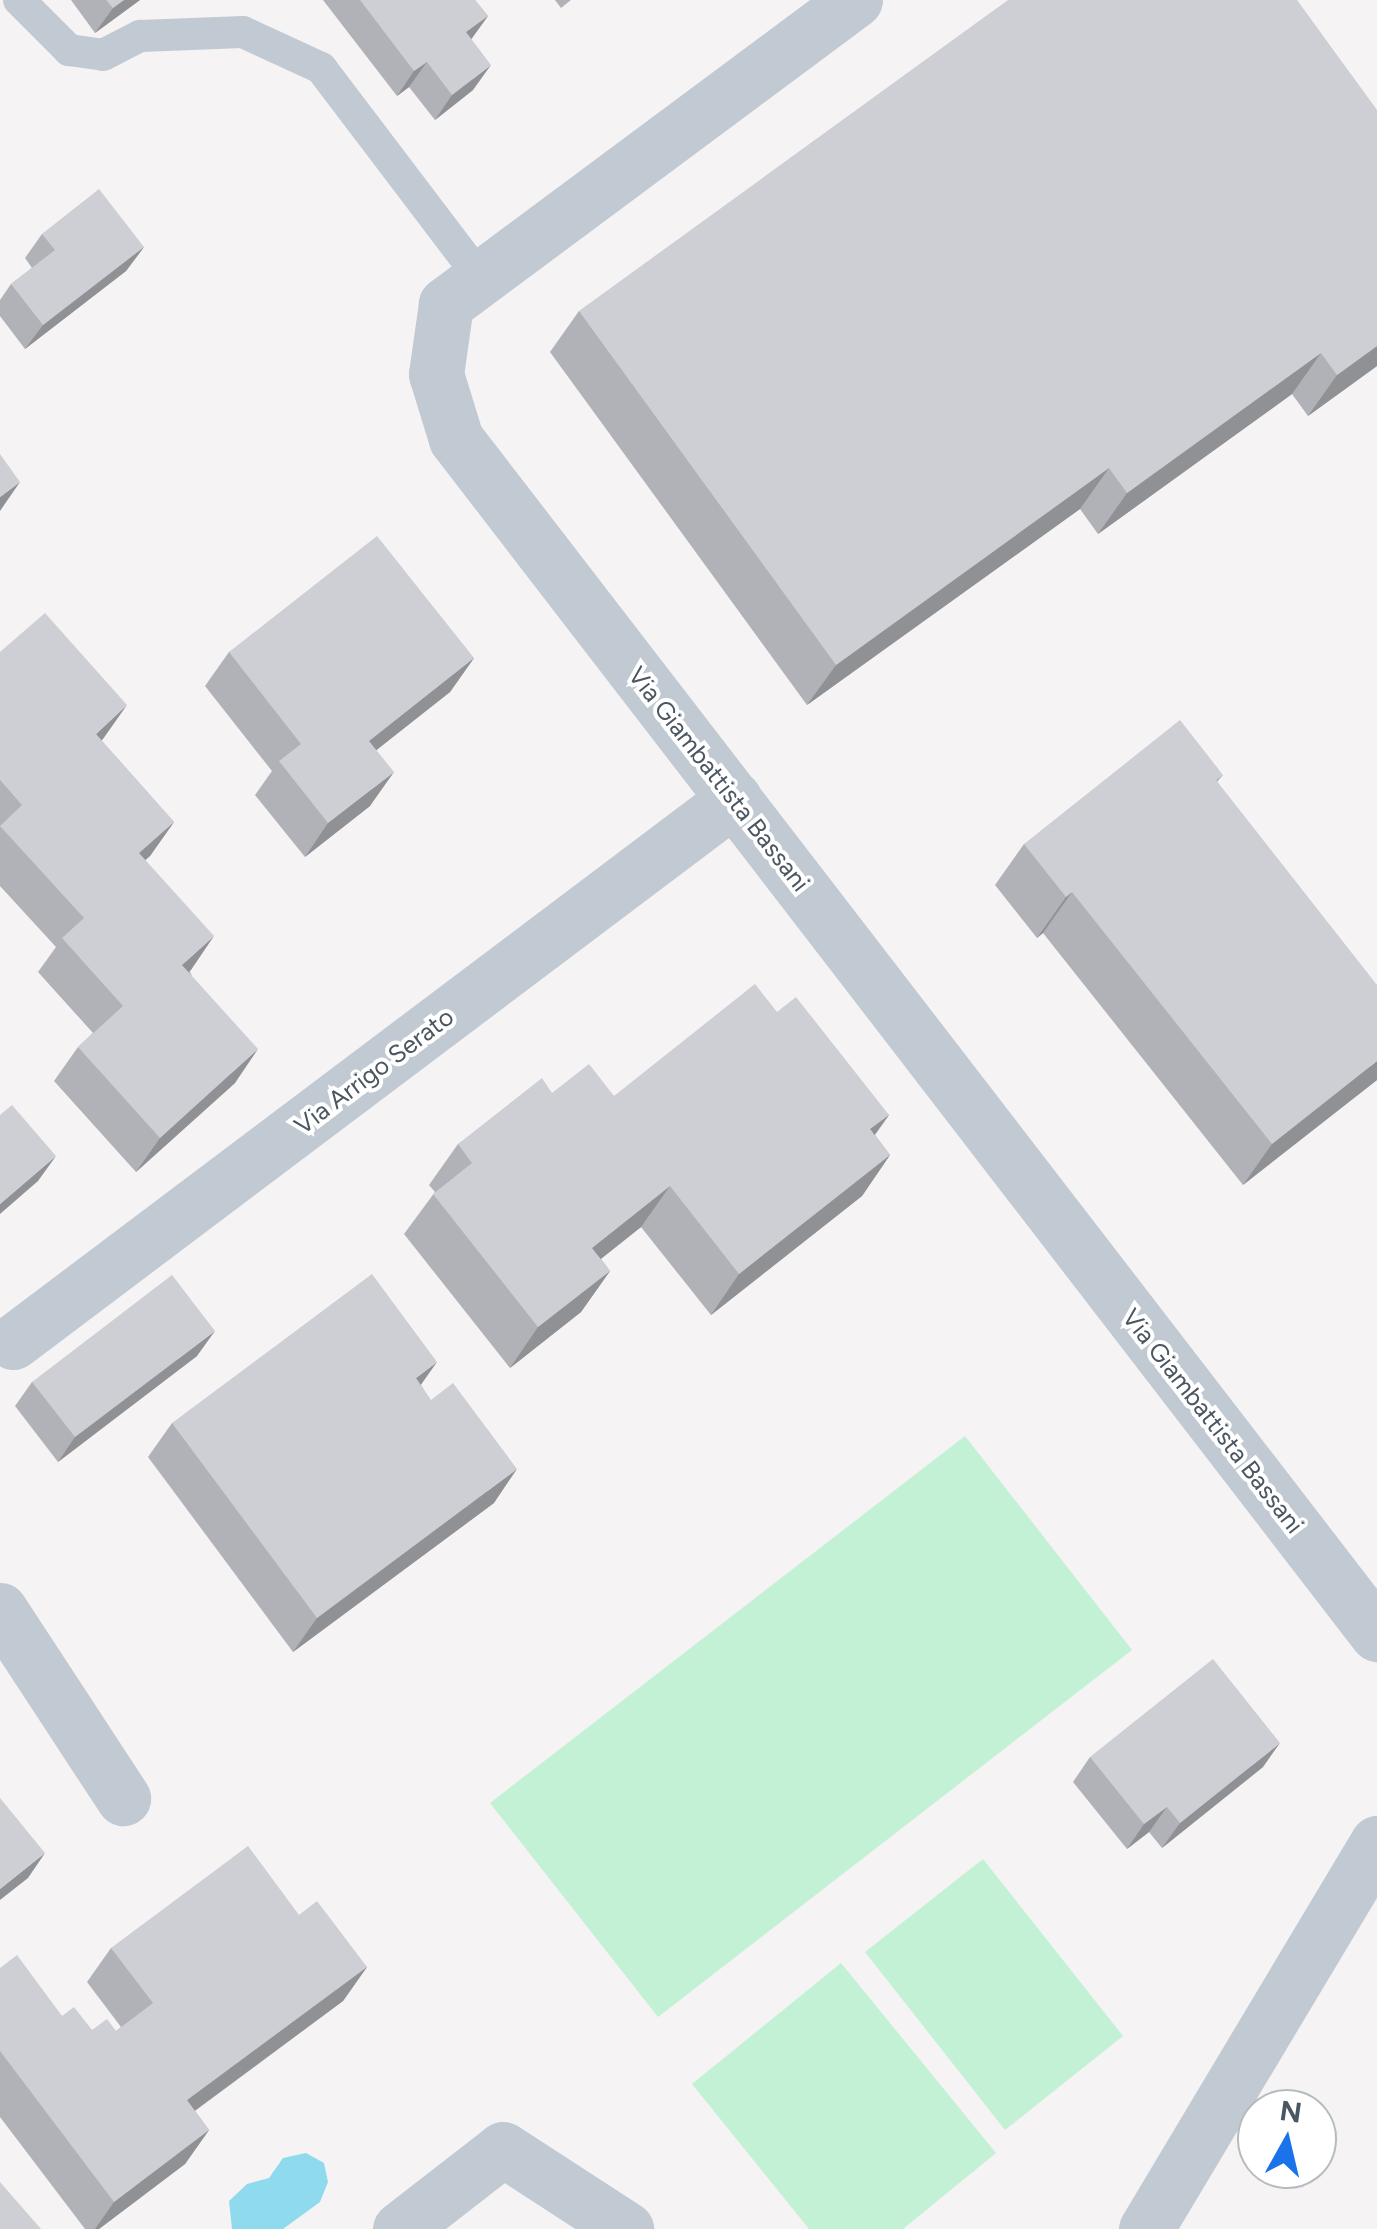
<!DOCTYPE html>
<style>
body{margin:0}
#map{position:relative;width:1377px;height:2229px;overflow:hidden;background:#f5f3f3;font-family:Figtree,sans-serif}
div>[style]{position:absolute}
.green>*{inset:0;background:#c3f1d5}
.water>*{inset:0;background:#90daee}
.lane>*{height:32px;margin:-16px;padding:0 16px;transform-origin:16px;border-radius:16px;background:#c1cad2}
.street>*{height:55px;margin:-27.5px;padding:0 27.5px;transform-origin:27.5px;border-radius:27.5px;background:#c1cad2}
.wall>*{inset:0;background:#b0b2b7}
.shaded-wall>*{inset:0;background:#909195}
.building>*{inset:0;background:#cdcfd5}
span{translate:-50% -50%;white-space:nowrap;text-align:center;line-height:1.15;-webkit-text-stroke:8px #fff;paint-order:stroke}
.street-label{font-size:25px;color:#4a5661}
.north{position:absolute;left:1237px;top:2089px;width:100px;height:100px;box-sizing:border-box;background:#fff;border:2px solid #b7bbc0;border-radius:50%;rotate:8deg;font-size:28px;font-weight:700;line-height:40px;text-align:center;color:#4a5661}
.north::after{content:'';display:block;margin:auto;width:35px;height:45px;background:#1a73e8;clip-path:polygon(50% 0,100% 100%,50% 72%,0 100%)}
</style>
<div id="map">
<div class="green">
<div style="clip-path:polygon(965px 1436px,1132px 1650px,658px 2017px,490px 1803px)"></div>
<div style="clip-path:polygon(983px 1859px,1123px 2036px,1005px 2130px,865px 1952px)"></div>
<div style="clip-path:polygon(841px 1963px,996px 2153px,903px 2229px,809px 2229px,692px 2084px)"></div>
</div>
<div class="water">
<div style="clip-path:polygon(306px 2153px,324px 2163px,328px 2182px,320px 2202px,283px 2229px,232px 2229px,229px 2201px,247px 2184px,269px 2178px,283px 2158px)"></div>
</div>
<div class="lane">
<div style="left:19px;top:0;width:71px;rotate:45deg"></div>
<div style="left:69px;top:50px;width:34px;rotate:8deg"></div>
<div style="left:103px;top:55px;width:42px;rotate:-27.2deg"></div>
<div style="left:140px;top:36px;width:103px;rotate:-2.2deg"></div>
<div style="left:243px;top:32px;width:86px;rotate:24.8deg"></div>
<div style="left:321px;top:68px;width:260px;rotate:52.8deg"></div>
</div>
<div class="street">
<div style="left:855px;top:0;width:510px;rotate:143.38deg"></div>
<div style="left:446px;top:304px;width:71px;rotate:98.1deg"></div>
<div style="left:436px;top:374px;width:68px;rotate:72.9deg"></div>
<div style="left:456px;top:439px;width:1509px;rotate:52.38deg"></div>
<div style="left:13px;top:1342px;width:903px;rotate:-36.98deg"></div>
<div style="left:0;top:1610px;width:225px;rotate:56.8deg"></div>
<div style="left:400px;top:2229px;width:130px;rotate:-37.8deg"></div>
<div style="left:503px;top:2149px;width:147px;rotate:33deg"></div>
<div style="left:1146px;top:2229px;width:450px;rotate:-59.1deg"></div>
</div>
<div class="wall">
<div style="clip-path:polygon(71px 0,140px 0,95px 33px)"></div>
<div style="clip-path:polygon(323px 0,475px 0,488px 16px,471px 39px,473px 90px,435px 120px,409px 87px,397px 96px)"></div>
<div style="clip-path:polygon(555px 0,571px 0,561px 8px)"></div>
<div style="clip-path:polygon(1377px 110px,1377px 366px,1308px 416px,1292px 394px,1098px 534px,1080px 509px,807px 705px,550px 352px,579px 311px)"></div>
<div style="clip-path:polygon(42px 234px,144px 247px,126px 271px,25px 349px,0 316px,0 300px,11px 284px,32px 268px,25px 258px)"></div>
<div style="clip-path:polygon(0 652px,101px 740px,174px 822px,150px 856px,145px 860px,235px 1083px,136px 1172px,54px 1081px,78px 1047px,93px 1033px,38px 972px,56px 947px,0 886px)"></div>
<div style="clip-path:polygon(229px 652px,474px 658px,450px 692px,376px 750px,370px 806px,305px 857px,255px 795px,272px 771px,205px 686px)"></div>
<div style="clip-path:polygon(1223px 775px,1217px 782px,1377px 1080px,1243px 1185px,1043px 933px,1037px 938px,995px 885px,1024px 844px)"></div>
<div style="clip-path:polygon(777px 1012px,889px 1115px,875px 1135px,890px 1155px,862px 1196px,711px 1315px,641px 1227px,601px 1259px,610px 1271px,581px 1312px,510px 1368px,404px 1234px,435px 1192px,429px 1185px,458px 1144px,552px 1093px,614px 1096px)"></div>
<div style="clip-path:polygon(197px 1356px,58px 1462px,15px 1406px,32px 1382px)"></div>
<div style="clip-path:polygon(421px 1385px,494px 1503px,293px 1652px,148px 1457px,172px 1423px)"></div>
<div style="clip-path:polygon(1090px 1757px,1263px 1767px,1162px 1848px,1149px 1832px,1127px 1849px,1073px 1782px)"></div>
<div style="clip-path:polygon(299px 1915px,367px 1967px,343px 2001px,195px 2111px,209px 2130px,185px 2164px,99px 2229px,85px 2229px,0 2117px,0 1968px,62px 2016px,92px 2030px,116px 2031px,121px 2027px,87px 1982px,111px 1948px)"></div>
</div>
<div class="shaded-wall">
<div style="clip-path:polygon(124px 0,140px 0,95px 33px,113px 8px)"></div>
<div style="clip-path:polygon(488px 16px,470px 41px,466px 32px)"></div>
<div style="clip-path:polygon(427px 62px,409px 87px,397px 96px,414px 71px)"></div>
<div style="clip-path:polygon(491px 65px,473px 90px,435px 120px,452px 95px)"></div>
<div style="clip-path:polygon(144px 247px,126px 271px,25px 349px,43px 325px)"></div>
<div style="clip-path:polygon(1377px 346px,1377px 366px,1308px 416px,1337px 375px)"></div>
<div style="clip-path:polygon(1321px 353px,1292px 394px,1098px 534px,1127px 493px)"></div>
<div style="clip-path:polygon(1109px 468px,1080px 509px,807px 705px,836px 665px)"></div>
<div style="clip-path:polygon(20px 482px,0 511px,0 497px)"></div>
<div style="clip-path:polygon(474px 658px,450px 692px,345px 775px,369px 741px)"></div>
<div style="clip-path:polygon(127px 705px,103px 739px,72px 768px,96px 734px)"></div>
<div style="clip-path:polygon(394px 772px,370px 806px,305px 857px,328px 823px)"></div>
<div style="clip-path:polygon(174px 822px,150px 856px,115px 887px,139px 853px)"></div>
<div style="clip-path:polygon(1072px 892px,1043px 933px,1037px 938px,1066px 897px)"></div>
<div style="clip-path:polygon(214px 936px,191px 970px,158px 999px,182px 965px)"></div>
<div style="clip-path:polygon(258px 1049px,235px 1083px,136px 1172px,160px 1138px)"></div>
<div style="clip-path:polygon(1377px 1061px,1377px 1080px,1243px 1185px,1272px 1144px)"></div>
<div style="clip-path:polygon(889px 1115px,860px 1155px,870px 1129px)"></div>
<div style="clip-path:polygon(890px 1155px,862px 1196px,711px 1315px,739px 1274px)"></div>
<div style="clip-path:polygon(56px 1156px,38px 1181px,0 1214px,0 1204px)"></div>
<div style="clip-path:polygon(670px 1186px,641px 1227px,564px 1288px,592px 1248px)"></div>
<div style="clip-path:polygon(610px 1271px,581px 1312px,510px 1368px,538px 1327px)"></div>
<div style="clip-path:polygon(215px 1331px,197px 1356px,58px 1462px,75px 1437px)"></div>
<div style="clip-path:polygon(437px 1362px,413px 1396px,416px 1378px)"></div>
<div style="clip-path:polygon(517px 1469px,494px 1503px,293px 1652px,317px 1618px)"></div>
<div style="clip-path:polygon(1280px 1743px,1263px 1767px,1162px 1848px,1180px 1823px)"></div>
<div style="clip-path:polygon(1167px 1807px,1149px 1832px,1127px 1849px,1144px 1824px)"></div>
<div style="clip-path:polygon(45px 1853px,28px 1878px,0 1900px,0 1889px)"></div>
<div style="clip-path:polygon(367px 1967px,343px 2001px,163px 2134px,187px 2100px)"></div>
<div style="clip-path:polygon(209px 2130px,185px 2164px,99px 2229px,95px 2229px,114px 2202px)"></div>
</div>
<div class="building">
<div style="clip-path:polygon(106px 0,124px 0,113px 8px)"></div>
<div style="clip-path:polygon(360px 0,475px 0,488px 16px,466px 32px,491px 65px,452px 95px,427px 62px,414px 71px)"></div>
<div style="clip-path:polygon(1008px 0,1297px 0,1377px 110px,1377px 346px,1337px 375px,1321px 353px,1127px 493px,1109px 468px,836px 665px,579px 311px)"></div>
<div style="clip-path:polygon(99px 189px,144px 247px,43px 325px,11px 284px,55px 250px,42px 234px)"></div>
<div style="clip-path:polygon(0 454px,20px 482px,0 497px)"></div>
<div style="clip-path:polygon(377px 536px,474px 658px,369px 741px,394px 772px,328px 823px,279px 761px,301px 744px,229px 652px)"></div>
<div style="clip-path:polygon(45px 613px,127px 705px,96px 734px,174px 822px,139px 853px,214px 936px,182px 965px,258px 1049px,160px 1138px,78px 1047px,123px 1006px,62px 938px,84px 918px,0 826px,22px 805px,0 780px,0 652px)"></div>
<div style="clip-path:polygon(1180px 720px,1223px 775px,1216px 780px,1377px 985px,1377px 1061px,1272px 1144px,1072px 892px,1066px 897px,1024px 844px)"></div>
<div style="clip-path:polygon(755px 984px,777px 1012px,796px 997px,889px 1115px,870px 1129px,890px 1155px,739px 1274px,670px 1186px,592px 1248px,610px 1271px,538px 1327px,433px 1194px,472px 1163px,458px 1144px,542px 1078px,552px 1093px,589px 1064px,614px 1096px)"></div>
<div style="clip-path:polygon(12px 1105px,56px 1156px,0 1204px,0 1115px)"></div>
<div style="clip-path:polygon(372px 1274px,437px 1362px,416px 1378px,431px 1400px,453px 1383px,517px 1469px,317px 1618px,172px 1423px)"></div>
<div style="clip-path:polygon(172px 1275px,215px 1331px,75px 1437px,32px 1382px)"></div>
<div style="clip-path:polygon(1213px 1659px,1280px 1743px,1180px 1823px,1167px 1807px,1144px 1824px,1090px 1757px)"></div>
<div style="clip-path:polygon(0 1798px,45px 1853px,0 1889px)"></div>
<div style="clip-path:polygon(248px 1846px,299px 1915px,317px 1901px,367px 1967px,187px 2100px,209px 2130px,114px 2202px,0 2051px,0 1968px,17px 1955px,62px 2016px,74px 2007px,92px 2030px,107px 2019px,116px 2031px,153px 2003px,111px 1948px)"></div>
<div style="clip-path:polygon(0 2182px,41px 2229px,0 2229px)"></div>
</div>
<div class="street-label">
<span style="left:719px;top:779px;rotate:52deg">Via Giambattista Bassani</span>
<span style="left:374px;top:1071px;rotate:-37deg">Via Arrigo Serato</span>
<span style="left:1213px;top:1421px;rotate:52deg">Via Giambattista Bassani</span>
</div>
<div class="north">N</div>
</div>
